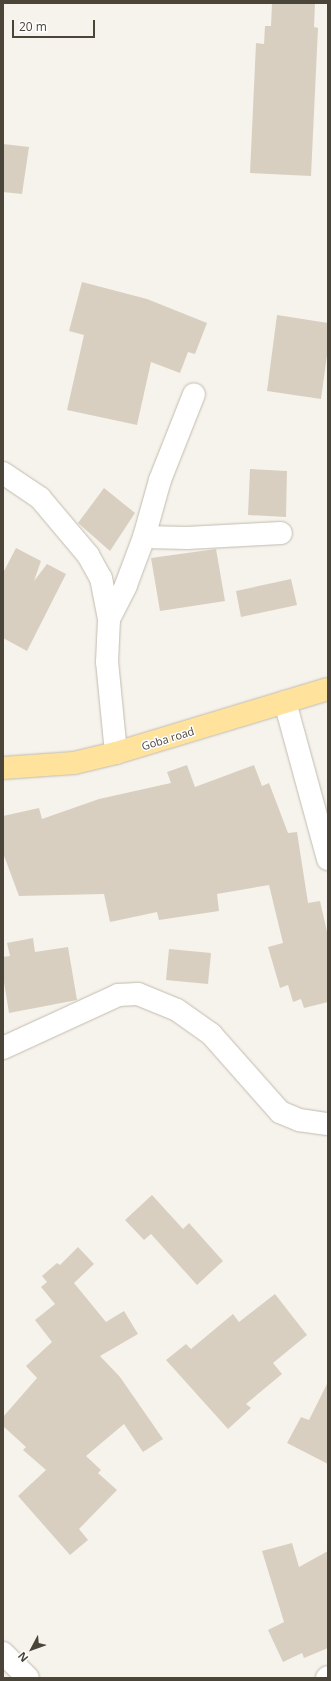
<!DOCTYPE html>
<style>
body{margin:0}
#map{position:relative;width:331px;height:1681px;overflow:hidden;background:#f6f3ec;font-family:"Open Sans",sans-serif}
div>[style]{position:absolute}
.building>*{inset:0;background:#d8cfc1}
.roads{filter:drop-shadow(0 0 1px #c2bbae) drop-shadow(0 0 1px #c2bbae)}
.minor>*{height:22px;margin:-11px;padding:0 11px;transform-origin:11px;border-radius:11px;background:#fff}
.major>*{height:22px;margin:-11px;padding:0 11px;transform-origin:11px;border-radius:11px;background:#ffe39c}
span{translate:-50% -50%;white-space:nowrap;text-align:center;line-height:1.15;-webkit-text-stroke:3px #fff;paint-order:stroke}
.street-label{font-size:11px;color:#4b4439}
.frame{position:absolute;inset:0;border:4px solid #4b4439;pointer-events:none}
.north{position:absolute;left:12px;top:1629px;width:40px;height:40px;-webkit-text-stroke:3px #fff;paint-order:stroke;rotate:229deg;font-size:11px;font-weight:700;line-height:16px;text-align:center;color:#4b4439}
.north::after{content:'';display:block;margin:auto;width:14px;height:18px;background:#4b4439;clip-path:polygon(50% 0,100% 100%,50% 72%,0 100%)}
.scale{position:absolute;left:12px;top:20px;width:83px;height:18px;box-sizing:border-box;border:2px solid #4b4439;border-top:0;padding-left:5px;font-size:12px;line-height:14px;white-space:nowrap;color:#4b4439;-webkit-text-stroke:3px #fff;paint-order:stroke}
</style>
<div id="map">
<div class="building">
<div style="clip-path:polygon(272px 3px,315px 3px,314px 27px,318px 28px,311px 176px,250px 173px,256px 43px,264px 44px,265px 26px,271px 26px)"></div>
<div style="clip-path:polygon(3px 144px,29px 147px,22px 194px,3px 192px)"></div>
<div style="clip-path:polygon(82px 282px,147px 299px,207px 323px,195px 354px,188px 352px,180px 373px,151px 362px,137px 425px,67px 410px,84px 335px,69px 331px)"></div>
<div style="clip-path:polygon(277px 315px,328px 323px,328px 348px,321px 399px,267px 391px)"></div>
<div style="clip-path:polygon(250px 469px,287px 471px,286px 517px,248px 515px)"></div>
<div style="clip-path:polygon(104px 488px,135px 513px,110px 551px,78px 523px)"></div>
<div style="clip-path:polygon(16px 548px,41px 561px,34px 581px,47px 564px,66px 574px,27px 651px,3px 638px,3px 573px)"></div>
<div style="clip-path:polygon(216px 549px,225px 601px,160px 611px,151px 558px)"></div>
<div style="clip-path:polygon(291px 579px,297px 605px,241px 617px,236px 591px)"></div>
<div style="clip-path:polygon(187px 765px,195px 787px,254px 765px,262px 786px,269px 783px,288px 833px,297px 832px,308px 903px,320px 901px,328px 936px,328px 1002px,304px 1008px,301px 999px,293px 1002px,288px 985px,280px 988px,268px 947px,283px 943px,269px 885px,217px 894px,219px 911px,159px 920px,157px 912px,110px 922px,104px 894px,19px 896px,3px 853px,3px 816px,39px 808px,42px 819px,99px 799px,171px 783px,167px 772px)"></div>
<div style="clip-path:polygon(33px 938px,35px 952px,68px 947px,77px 1000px,9px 1013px,3px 976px,3px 957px,10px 956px,7px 943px)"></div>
<div style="clip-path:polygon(169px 949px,211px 953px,208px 984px,166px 980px)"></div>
<div style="clip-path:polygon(152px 1195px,183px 1229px,189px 1223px,223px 1261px,197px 1285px,151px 1234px,144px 1240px,125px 1220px)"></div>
<div style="clip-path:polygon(78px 1247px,94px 1264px,74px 1283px,106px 1322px,124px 1311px,138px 1334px,100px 1356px,120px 1377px,163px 1439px,143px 1452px,124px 1424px,86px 1456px,101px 1470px,98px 1473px,117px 1490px,79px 1529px,88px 1540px,70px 1555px,18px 1496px,46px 1470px,23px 1450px,26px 1447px,3px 1426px,3px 1417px,37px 1378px,26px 1366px,52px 1342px,35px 1320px,55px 1304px,41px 1287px,47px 1282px,42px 1276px,57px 1263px,60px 1265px)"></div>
<div style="clip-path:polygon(275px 1294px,307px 1335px,273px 1363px,282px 1374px,246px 1404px,251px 1408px,228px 1429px,166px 1360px,186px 1344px,191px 1349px,233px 1314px,239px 1322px)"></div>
<div style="clip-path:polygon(328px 1382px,328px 1464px,287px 1443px,301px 1417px,309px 1420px)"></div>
<div style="clip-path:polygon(292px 1543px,299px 1567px,328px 1551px,328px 1648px,304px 1658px,302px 1653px,283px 1662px,268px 1630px,284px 1622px,262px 1551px)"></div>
</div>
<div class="roads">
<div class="minor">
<div style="left:3px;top:473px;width:45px;rotate:34deg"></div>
<div style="left:40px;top:498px;width:75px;rotate:49.9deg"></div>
<div style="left:88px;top:555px;width:26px;rotate:61deg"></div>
<div style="left:101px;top:578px;width:42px;rotate:79deg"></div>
<div style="left:144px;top:537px;width:43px;rotate:1.3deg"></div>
<div style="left:187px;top:538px;width:94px;rotate:-3deg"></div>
<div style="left:285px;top:702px;width:163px;rotate:74.7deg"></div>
<div style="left:116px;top:753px;width:91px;rotate:-95.6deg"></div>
<div style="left:107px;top:662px;width:43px;rotate:-87.3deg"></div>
<div style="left:109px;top:619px;width:38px;rotate:-63deg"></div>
<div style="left:126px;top:585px;width:51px;rotate:-69.4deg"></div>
<div style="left:144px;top:537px;width:59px;rotate:-74.3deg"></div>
<div style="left:160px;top:480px;width:92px;rotate:-68.4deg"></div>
<div style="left:3px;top:1048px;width:127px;rotate:-24.7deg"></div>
<div style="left:118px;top:995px;width:20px;rotate:-3deg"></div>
<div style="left:138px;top:994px;width:42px;rotate:22.3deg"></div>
<div style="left:177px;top:1010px;width:42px;rotate:35.2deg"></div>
<div style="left:211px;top:1034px;width:104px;rotate:48.5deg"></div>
<div style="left:280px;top:1112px;width:21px;rotate:23deg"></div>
<div style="left:299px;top:1120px;width:29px;rotate:8deg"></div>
<div style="left:3px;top:1653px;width:35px;rotate:45deg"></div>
<div style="left:327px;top:1678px;width:1px;rotate:-45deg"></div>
</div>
<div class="major">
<div style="left:3px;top:768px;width:71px;rotate:-4deg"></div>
<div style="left:74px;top:763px;width:43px;rotate:-13.4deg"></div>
<div style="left:116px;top:753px;width:221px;rotate:-16.8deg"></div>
</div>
</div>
<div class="street-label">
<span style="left:168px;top:739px;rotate:-17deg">Goba road</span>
</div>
<div class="frame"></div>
<div class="north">N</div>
<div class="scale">20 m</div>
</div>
